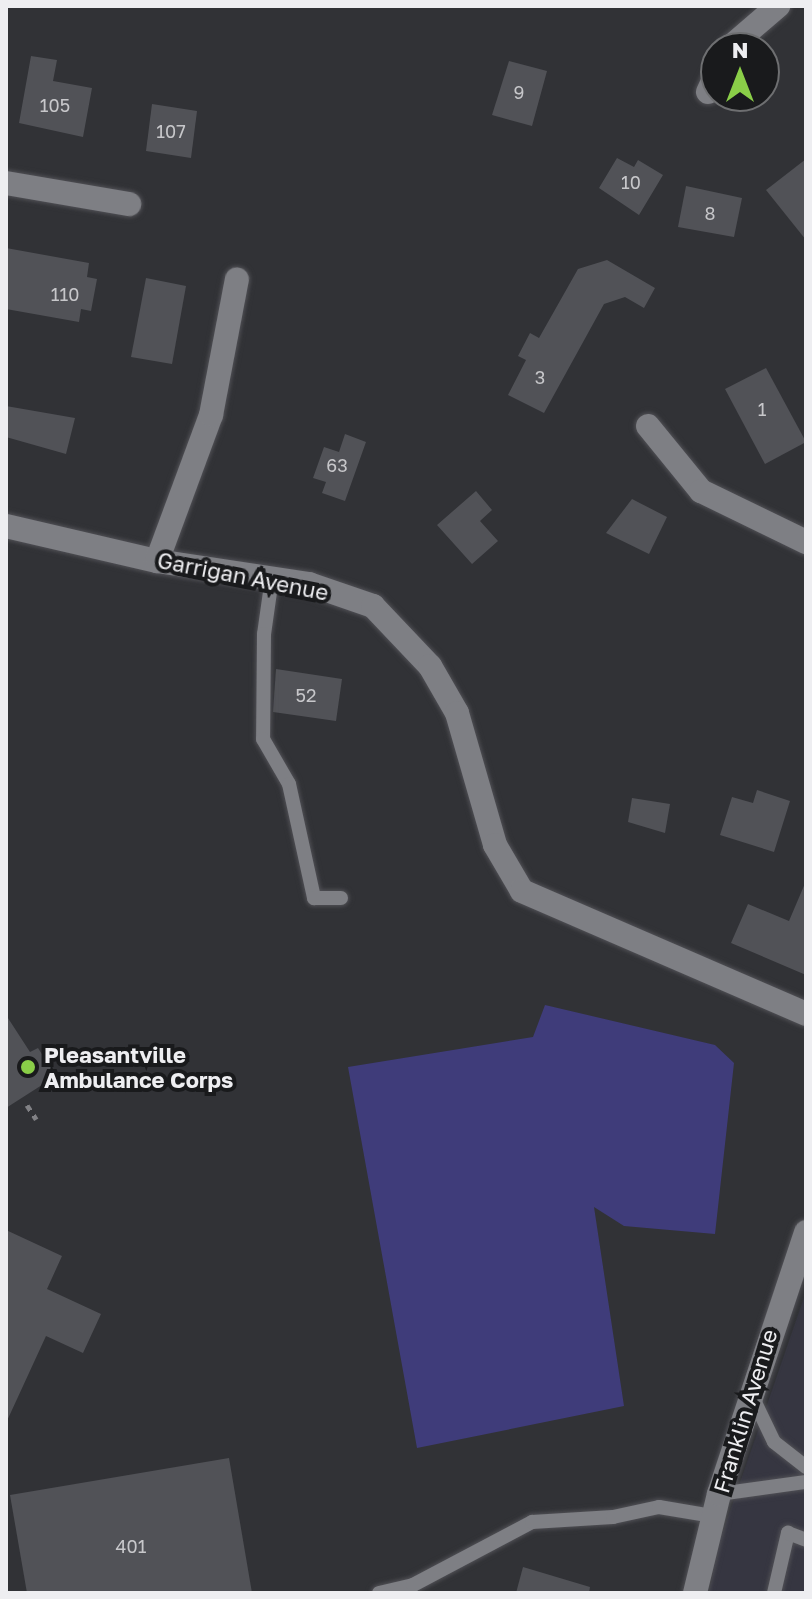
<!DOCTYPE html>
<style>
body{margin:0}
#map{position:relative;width:812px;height:1599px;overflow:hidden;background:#313236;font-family:"Golos Text",sans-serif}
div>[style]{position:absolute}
.built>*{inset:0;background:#363641}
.green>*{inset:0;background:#3f3c7a}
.building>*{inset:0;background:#515257}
.path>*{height:5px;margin-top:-2.5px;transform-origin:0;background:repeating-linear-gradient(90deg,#818185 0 6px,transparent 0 12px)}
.roads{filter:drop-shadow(0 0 2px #505055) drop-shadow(0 0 2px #505055)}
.lane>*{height:14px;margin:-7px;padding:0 7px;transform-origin:7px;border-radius:7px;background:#7e7f84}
.street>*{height:24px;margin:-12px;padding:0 12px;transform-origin:12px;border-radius:12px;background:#7e7f84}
.secondary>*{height:24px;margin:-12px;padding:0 12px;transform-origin:12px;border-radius:12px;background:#7e7f84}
.dots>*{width:22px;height:22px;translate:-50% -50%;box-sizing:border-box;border:4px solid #191a1c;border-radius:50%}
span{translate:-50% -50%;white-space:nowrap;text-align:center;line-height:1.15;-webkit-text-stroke:8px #191a1c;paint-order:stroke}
.number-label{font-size:18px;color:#c7c7ca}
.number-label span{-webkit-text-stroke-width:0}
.street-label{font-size:22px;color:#eeeef1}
.poi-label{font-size:22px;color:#eeeef1;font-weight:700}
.left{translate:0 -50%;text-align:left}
.frame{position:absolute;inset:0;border:8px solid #eeeef1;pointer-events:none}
.north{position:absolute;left:700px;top:32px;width:80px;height:80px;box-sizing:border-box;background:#191a1c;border:2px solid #6e6f71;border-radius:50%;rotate:0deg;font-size:22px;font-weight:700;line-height:32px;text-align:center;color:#eeeef1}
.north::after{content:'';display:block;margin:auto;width:28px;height:36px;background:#8ace48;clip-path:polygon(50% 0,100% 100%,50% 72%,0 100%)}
</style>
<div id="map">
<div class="built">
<div style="clip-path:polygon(806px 1292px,806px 1593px,709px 1593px,719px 1543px)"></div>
</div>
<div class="green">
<div style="clip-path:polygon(545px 1005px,715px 1045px,734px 1063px,715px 1234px,624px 1226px,594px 1207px,624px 1406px,417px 1448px,348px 1067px,533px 1037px)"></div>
</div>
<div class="building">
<div style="clip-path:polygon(31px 56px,57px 60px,53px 81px,92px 88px,83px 137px,19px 123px)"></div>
<div style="clip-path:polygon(509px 61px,547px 71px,532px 126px,492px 115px)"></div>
<div style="clip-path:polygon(152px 104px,197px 111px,191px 158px,146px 151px)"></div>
<div style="clip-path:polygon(617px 158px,634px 167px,638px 160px,663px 175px,639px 215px,599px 188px)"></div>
<div style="clip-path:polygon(806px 159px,806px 240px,766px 190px)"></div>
<div style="clip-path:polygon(686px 186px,742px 198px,734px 237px,678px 227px)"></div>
<div style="clip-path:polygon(6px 248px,89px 263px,87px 277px,97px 279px,91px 311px,81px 309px,79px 322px,6px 309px)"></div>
<div style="clip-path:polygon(607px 260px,655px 288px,644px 308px,625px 297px,604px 304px,544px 413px,508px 395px,526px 360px,518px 356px,530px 333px,539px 338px,578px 269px)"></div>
<div style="clip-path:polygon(146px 278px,186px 286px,172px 364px,131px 357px)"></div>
<div style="clip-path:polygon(766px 368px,806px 442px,765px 464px,725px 389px)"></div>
<div style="clip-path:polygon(6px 406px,75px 418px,66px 454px,6px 437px)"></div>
<div style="clip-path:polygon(345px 434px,366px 442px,345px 501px,322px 493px,326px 482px,313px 478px,324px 447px,339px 452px)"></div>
<div style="clip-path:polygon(476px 491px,492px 510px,480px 521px,498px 541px,472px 564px,437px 525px)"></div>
<div style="clip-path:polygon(632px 499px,667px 517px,649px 554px,606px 533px)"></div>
<div style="clip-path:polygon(276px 669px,342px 679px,336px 721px,273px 712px)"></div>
<div style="clip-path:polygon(757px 790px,790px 801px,774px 852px,720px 835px,732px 797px,753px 803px)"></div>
<div style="clip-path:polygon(632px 798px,670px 804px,665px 833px,628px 822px)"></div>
<div style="clip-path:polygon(806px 881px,806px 975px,731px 943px,748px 904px,789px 921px)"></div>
<div style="clip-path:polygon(6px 1015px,30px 1052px,38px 1048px,56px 1076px,6px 1108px)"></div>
<div style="clip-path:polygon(6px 1230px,62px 1256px,47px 1289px,101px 1314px,83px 1353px,46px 1336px,6px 1423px)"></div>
<div style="clip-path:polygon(229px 1458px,252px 1593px,27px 1593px,10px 1495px)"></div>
<div style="clip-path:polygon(523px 1567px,590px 1587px,589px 1593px,516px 1593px)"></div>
</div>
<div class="path">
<div style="left:27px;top:1105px;width:17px;rotate:57deg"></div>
</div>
<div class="roads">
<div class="lane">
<div style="left:272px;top:578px;width:57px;rotate:98.1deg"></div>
<div style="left:264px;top:634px;width:105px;rotate:90.5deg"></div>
<div style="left:263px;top:739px;width:52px;rotate:60deg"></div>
<div style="left:289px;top:784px;width:117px;rotate:77.6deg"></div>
<div style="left:314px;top:898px;width:27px"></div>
<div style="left:752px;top:1396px;width:51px;rotate:64.4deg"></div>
<div style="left:774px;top:1442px;width:41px;rotate:38deg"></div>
<div style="left:719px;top:1494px;width:88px;rotate:-7.9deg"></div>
<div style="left:379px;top:1593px;width:35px;rotate:-13deg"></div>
<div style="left:413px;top:1585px;width:135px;rotate:-27.9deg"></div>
<div style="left:532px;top:1522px;width:81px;rotate:-3.5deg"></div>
<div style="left:613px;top:1517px;width:47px;rotate:-12.3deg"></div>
<div style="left:659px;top:1507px;width:55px;rotate:9.5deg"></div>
<div style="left:774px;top:1593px;width:62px;rotate:-76.9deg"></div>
<div style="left:788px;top:1533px;width:19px;rotate:21deg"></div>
</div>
<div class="street">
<div style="left:729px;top:48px;width:65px;rotate:-40.6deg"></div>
<div style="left:708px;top:92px;width:19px;rotate:-65deg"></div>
<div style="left:6px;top:183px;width:125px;rotate:9.7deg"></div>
<div style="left:648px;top:426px;width:84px;rotate:50.8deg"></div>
<div style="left:701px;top:491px;width:117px;rotate:25.9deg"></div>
<div style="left:6px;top:526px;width:155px;rotate:13.1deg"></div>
<div style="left:157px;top:561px;width:154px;rotate:8.6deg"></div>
<div style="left:309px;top:584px;width:68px;rotate:19deg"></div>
<div style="left:373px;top:606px;width:83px;rotate:46.5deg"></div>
<div style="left:430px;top:666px;width:54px;rotate:60.1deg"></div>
<div style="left:457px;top:713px;width:137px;rotate:73.9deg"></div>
<div style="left:495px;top:845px;width:53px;rotate:59.6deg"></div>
<div style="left:522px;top:891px;width:309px;rotate:23.4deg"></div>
<div style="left:157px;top:561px;width:156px;rotate:-69.7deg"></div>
<div style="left:211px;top:415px;width:138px;rotate:-79.2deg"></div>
</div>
<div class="secondary">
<div style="left:695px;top:1593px;width:102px;rotate:-76.4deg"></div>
<div style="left:719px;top:1494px;width:276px;rotate:-71.6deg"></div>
</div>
</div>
<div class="dots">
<div style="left:28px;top:1067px;background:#8ace48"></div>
</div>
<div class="number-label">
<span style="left:519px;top:92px">9</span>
<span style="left:55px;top:105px">105</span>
<span style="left:171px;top:131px">107</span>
<span style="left:631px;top:182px">10</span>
<span style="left:710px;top:213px">8</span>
<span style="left:65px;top:294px">110</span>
<span style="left:540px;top:377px">3</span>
<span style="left:762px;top:409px">1</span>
<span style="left:337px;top:465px">63</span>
<span style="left:306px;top:695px">52</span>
<span style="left:131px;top:1546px">401</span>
</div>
<div class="street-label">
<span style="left:243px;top:576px;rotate:11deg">Garrigan Avenue</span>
<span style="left:745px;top:1411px;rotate:-73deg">Franklin Avenue</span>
</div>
<div class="poi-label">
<span class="left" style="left:44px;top:1067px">Pleasantville<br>Ambulance Corps</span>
</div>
<div class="frame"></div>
<div class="north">N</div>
</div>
